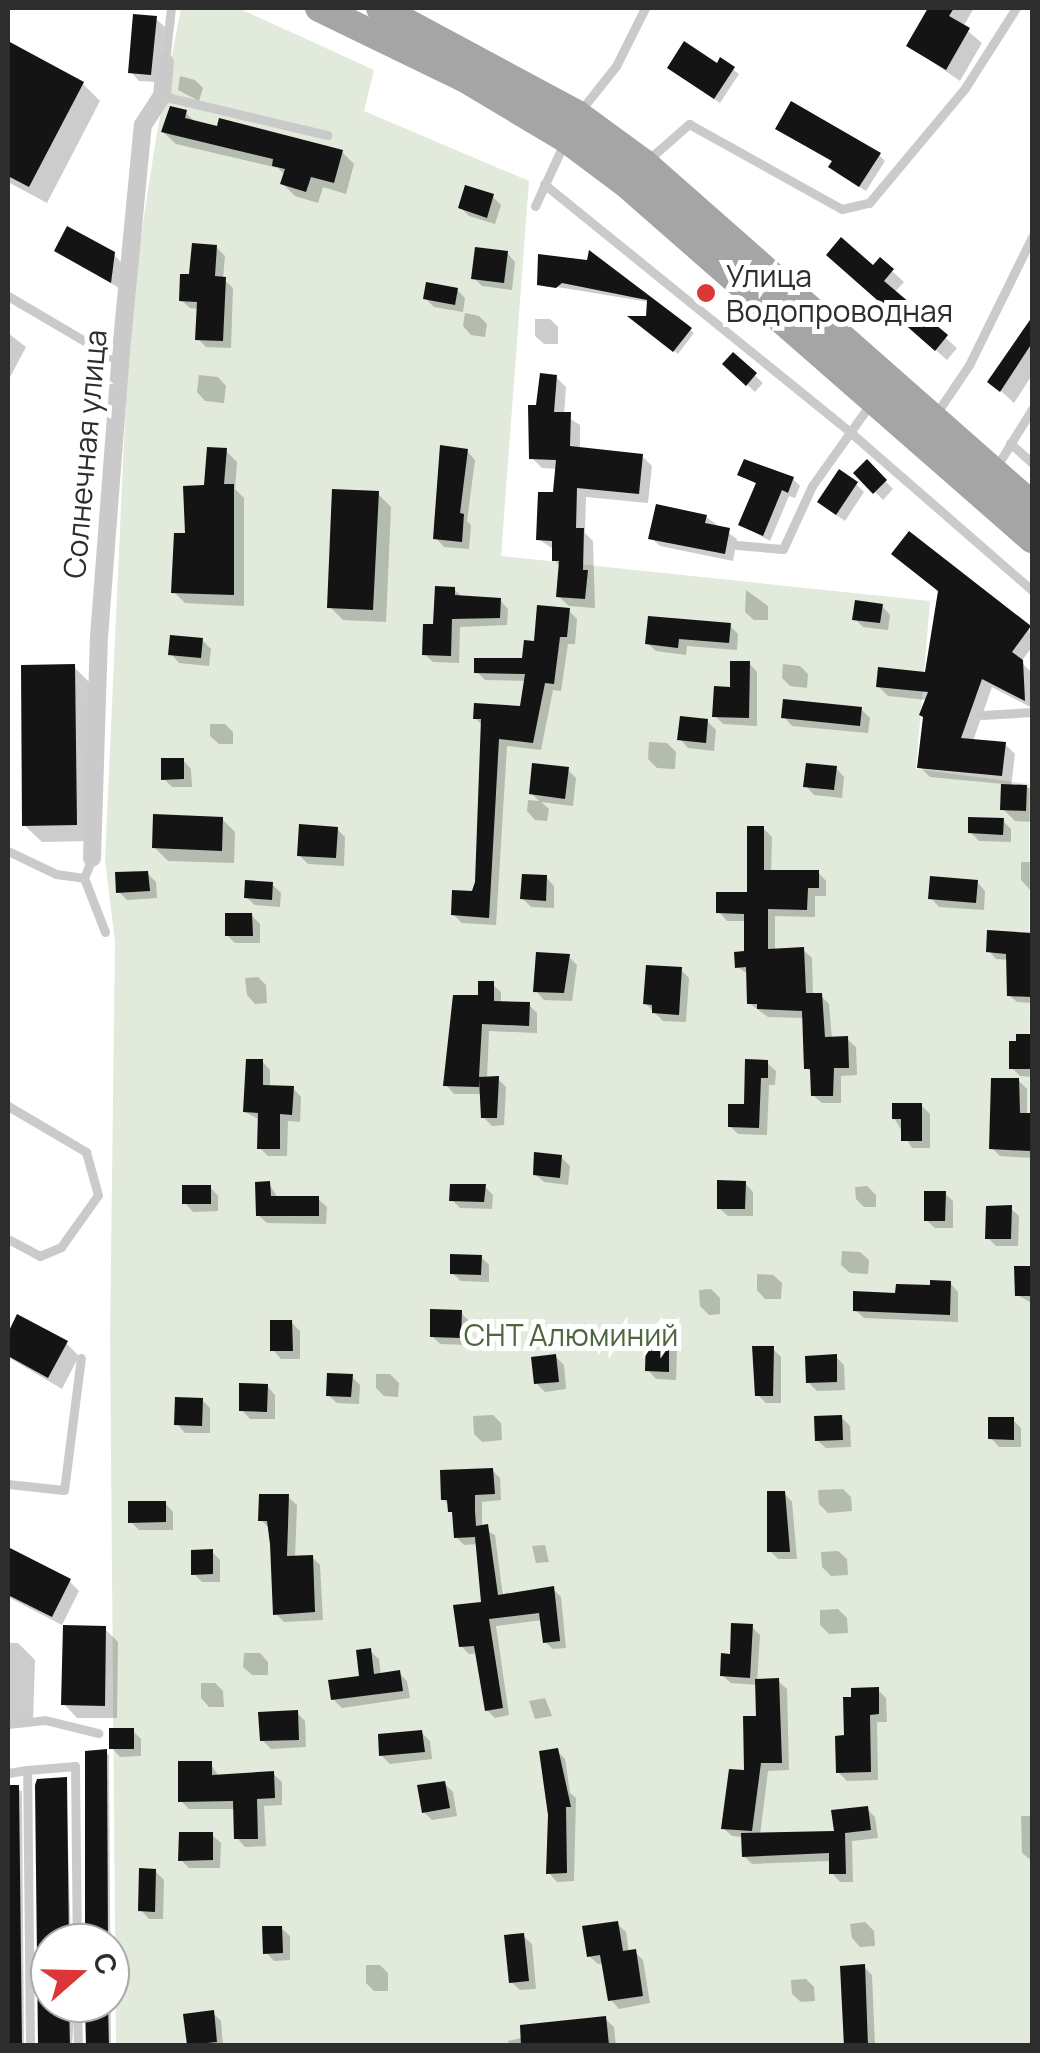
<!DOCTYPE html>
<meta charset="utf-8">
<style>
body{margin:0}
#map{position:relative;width:1040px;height:2053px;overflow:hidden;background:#fff;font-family:Manrope,sans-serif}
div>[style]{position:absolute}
.green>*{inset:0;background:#e2eadb}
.shadow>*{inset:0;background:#0003}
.building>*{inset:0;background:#141414}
.service>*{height:9px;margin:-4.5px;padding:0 4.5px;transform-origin:4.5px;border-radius:4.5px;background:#cacaca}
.minor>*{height:18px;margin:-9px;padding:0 9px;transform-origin:9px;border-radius:9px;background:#cacaca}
.primary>*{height:28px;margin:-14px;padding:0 14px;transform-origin:14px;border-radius:14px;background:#a5a5a5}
.dots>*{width:28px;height:28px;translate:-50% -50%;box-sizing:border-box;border:5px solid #fff;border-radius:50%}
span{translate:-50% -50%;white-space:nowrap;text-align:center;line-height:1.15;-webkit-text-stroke:10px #fff;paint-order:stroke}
.poi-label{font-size:30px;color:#2d2d2d}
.left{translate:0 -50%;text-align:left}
.street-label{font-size:30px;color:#2d2d2d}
.park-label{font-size:30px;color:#4d663d}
.frame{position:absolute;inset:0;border:10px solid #2d2d2d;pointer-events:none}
.north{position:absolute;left:30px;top:1923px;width:100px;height:100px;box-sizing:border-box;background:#fff;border:2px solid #ababab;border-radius:50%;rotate:70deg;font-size:28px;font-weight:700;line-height:40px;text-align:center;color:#2d2d2d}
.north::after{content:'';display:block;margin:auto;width:35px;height:45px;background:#dc3637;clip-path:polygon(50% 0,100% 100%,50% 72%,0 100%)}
</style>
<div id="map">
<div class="green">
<div style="clip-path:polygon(181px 8px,238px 8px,374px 70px,364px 111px,529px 181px,501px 556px,930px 601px,916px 769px,1029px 784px,1032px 2045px,116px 2046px,110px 1336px,115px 942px,105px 860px,130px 308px,156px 138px)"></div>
</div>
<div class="shadow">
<div style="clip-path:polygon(931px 8px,974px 8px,963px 27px,982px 43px,960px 81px,909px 46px)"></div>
<div style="clip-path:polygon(156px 19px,165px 27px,159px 82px,139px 81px,131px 72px)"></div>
<div style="clip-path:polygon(8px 44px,83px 84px,100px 101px,47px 203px,8px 182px)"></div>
<div style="clip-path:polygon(721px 61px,739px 74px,720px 103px,675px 73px,717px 66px)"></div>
<div style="clip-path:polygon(180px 76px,195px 80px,203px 88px,199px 101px,178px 90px)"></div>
<div style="clip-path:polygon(186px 113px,197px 124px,342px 152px,354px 164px,346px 194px,323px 187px,318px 203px,295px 196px,283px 184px,285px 175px,278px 168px,176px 144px,163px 132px)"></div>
<div style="clip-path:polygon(778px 129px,879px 155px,885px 161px,866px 191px,837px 173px,834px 163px)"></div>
<div style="clip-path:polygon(493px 197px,501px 205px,495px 224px,469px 216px,460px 207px)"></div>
<div style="clip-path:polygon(216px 247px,225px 256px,223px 279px,233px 288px,231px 348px,206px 347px,198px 339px,199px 309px,190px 308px,181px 300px,192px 277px)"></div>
<div style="clip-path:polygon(57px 251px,113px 254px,122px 263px,119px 288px)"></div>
<div style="clip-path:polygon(507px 253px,515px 262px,512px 290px,482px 286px,474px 278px)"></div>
<div style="clip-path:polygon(591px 254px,694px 333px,678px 354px,633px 318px,648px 318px,649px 302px,539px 284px,589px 262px)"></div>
<div style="clip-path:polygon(880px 260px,904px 282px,894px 293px,957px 348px,947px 360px,840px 266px,873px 269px)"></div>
<div style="clip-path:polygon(457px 290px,465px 298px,463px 312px,434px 307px,425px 298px)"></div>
<div style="clip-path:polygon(465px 313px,479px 316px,487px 324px,485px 337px,471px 335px,463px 326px)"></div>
<div style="clip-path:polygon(535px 319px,550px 319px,558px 327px,558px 344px,544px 344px,535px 336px)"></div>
<div style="clip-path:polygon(1032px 321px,1032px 375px,1014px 403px,991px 382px)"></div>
<div style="clip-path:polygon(8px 333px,26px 347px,8px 381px)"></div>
<div style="clip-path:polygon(733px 355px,763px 383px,755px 392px,725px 364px)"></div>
<div style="clip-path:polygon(199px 375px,218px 377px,226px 386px,224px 403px,205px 401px,197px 392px)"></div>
<div style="clip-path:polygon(556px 377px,566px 387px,564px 415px,580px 425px,580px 450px,642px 456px,652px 466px,648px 503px,586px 497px,585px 533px,593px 541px,595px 608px,569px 606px,558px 596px,561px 567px,554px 560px,555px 550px,538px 539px,555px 495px,558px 469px,542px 468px,532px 458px,538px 408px)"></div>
<div style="clip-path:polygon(226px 451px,237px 462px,235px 489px,244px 498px,244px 606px,185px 603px,174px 592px,206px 488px)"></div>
<div style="clip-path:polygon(467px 451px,475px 460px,467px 521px,471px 525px,469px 549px,444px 547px,436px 538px)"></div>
<div style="clip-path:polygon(867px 463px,893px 489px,883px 500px,856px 473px)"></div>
<div style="clip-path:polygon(740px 474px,793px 479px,800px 486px,795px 498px,789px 496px,770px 541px,741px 525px,758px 485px)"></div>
<div style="clip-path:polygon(856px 484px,864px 492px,845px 521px,829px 510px)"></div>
<div style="clip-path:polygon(378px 494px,391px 507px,386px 622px,343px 620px,330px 607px)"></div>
<div style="clip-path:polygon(706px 517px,737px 539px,733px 561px,660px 546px,651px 538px)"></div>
<div style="clip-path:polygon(454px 589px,463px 598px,500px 600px,508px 609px,507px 625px,460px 627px,459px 663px,433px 662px,424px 654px)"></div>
<div style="clip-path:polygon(746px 590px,768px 606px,768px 620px,754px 620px,745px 612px)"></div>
<div style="clip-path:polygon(882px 606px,890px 615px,888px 630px,863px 627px,855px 619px)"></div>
<div style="clip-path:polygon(569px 611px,577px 619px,575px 644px,568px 644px,561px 691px,553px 690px,541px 750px,507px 746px,496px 925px,462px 923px,453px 914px,477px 883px,483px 726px,475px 718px,522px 709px,526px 681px,485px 680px,477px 672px,524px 661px)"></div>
<div style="clip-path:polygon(730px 626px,738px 634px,737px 650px,687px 646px,686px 655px,656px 651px,647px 643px)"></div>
<div style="clip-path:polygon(1029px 628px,1032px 647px,1021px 662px,1032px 673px,1032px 708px,992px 687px,973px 741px,1005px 744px,1015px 754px,1011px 787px,1032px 788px,1032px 822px,1015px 821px,1003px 809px,1004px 784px,930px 777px,920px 767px,927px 700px,888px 696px,878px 686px,927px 675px)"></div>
<div style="clip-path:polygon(202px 640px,211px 649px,209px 666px,179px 663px,171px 654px)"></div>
<div style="clip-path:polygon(749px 663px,757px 672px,757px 726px,723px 724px,715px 716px)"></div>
<div style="clip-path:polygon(783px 664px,800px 666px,808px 674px,807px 688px,790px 686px,782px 678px)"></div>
<div style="clip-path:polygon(74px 667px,92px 685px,93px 841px,42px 842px,24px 825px)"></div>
<div style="clip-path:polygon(861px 709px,870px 718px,868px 733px,792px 726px,784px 717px)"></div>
<div style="clip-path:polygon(707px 721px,716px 730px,714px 751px,688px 748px,680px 739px)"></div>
<div style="clip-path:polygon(210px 724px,225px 724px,233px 732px,233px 744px,219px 744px,210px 736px)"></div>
<div style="clip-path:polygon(649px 742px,667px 743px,676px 752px,675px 769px,657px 768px,648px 759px)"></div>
<div style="clip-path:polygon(183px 760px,191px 769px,192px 787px,172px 787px,164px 779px)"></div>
<div style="clip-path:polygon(836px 768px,844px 777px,842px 798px,814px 795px,806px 786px)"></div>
<div style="clip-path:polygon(568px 770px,576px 778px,573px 806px,541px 802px,549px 809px,547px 821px,535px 820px,527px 811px,528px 800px,539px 801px,531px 793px)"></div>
<div style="clip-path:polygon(222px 819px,235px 832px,234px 863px,168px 861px,154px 847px)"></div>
<div style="clip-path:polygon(1003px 821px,1011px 829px,1011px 842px,979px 841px,970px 832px)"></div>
<div style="clip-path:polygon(763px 828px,772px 837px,771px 872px,818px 872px,826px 881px,826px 896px,815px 896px,815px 917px,775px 916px,775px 951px,803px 950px,812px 958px,813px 996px,821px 996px,829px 1004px,832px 1039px,847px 1039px,856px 1047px,857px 1075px,841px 1076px,841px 1103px,822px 1103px,813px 1095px,813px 1075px,807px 1068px,805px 1018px,768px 1017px,749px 1003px,749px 975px,738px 967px,746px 953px,747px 921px,727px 921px,719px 912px,749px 895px)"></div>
<div style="clip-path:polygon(337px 829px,345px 837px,344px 866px,308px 864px,299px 855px)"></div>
<div style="clip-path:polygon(1021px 862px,1032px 862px,1032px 892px,1021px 880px)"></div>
<div style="clip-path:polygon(147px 873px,156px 882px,157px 898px,127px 900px,119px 892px)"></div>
<div style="clip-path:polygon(546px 877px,554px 886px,554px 908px,531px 907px,522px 898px)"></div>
<div style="clip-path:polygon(977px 882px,985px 891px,984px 910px,939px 907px,931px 898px)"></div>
<div style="clip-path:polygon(272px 884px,281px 893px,280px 907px,255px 905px,246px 897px)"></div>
<div style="clip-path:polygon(251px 915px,260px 924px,260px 943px,235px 943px,227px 935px)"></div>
<div style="clip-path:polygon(989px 933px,1032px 936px,1032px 1003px,1017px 1002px,1009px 995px,1009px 960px,996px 959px,989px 951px)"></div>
<div style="clip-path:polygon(569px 957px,577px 965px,572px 1001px,544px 1000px,536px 991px)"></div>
<div style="clip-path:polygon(681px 970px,689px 978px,686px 1022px,663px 1021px,645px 1003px)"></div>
<div style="clip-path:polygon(258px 977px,266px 985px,267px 1003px,255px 1004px,247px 995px,245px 978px)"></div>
<div style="clip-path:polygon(492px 984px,501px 992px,501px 1004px,529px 1005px,537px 1013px,537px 1033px,489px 1031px,487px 1079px,498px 1079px,506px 1087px,504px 1125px,492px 1126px,483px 1117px,482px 1094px,454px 1094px,446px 1085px)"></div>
<div style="clip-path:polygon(1018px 1036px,1032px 1036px,1032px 1077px,1020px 1076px,1012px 1068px)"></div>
<div style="clip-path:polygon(262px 1061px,270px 1070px,270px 1087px,293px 1088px,301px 1097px,300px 1122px,288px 1121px,287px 1156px,268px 1156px,260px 1148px,260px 1120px,245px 1112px)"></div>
<div style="clip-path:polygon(767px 1063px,776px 1071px,775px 1085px,769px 1085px,767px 1135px,738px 1134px,730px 1126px,746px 1107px)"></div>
<div style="clip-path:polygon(1018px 1080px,1027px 1089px,1027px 1116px,1032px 1116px,1032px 1158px,1000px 1156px,992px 1148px)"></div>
<div style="clip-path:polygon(921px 1105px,930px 1114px,930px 1148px,912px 1148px,894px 1118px)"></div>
<div style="clip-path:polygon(561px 1157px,570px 1166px,568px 1185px,544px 1182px,535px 1174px)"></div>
<div style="clip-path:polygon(745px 1183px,753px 1192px,753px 1216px,728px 1216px,719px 1208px)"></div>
<div style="clip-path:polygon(269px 1184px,278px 1198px,318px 1199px,327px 1207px,326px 1224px,267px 1223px,258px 1215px)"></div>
<div style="clip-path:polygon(867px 1186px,876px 1195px,876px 1207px,864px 1207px,856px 1199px,855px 1187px)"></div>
<div style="clip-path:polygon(210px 1187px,218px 1196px,218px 1211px,193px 1212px,185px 1203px)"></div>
<div style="clip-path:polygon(485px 1187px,493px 1195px,492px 1209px,460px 1208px,452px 1200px)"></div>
<div style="clip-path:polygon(944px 1193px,953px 1201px,953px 1228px,935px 1228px,926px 1220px)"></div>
<div style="clip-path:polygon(1010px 1208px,1019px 1216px,1018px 1246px,996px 1246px,988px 1238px)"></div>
<div style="clip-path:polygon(842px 1251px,860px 1252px,869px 1260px,868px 1274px,850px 1273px,841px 1265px)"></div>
<div style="clip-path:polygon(481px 1257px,489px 1265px,489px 1282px,461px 1281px,452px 1273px)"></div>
<div style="clip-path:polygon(1017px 1269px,1032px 1269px,1032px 1303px,1017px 1295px)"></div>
<div style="clip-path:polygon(757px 1274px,773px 1275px,782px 1283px,781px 1299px,765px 1299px,757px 1290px)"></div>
<div style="clip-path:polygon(950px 1283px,958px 1292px,958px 1322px,864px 1318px,855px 1310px)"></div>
<div style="clip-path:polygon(711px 1289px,720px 1298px,720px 1314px,709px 1315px,700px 1306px,699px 1290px)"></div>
<div style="clip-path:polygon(460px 1312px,469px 1321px,469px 1345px,440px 1344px,432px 1336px)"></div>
<div style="clip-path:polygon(18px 1318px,66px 1343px,79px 1356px,62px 1389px,8px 1357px,8px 1339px)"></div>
<div style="clip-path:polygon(291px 1322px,300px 1331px,300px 1359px,281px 1359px,273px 1350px)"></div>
<div style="clip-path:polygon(668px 1339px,677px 1348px,676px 1380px,656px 1379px,648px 1370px)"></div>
<div style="clip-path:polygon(773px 1349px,781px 1357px,781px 1403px,766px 1403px,758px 1395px)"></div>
<div style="clip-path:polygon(555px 1356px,564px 1365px,566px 1389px,545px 1392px,536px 1383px)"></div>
<div style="clip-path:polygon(836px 1357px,844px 1365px,845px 1390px,817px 1391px,808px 1382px)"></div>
<div style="clip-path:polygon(376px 1374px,390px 1374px,399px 1383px,398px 1397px,384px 1396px,376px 1388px)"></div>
<div style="clip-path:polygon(352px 1377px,360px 1385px,359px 1404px,337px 1403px,328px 1395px)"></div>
<div style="clip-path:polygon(267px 1386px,275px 1395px,275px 1419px,250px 1419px,242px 1410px)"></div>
<div style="clip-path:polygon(202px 1400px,210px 1408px,210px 1433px,185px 1433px,177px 1424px)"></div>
<div style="clip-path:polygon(493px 1415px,501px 1423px,502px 1440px,482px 1442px,474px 1434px,473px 1416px)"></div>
<div style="clip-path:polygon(841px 1417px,850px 1426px,851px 1447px,826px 1448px,817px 1440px)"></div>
<div style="clip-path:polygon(1013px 1420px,1021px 1428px,1021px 1447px,999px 1447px,991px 1438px)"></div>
<div style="clip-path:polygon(492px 1470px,500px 1478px,501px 1500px,482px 1502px,482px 1528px,495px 1535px,503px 1597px,553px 1589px,561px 1597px,566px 1648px,553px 1649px,545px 1642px,542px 1620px,496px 1626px,509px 1715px,495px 1718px,487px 1710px,478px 1653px,469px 1654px,461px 1646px,483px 1604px,478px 1544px,464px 1545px,456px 1537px,455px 1516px,444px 1499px)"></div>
<div style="clip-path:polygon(843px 1489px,851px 1497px,852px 1511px,828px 1513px,819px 1504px,818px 1490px)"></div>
<div style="clip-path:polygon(784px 1493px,792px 1502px,797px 1559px,778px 1559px,770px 1551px)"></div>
<div style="clip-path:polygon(288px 1497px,297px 1505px,295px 1558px,312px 1557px,320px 1565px,323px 1620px,284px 1622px,276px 1614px,269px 1528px,261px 1520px)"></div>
<div style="clip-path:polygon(165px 1503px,173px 1512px,173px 1530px,139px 1530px,131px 1522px)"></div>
<div style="clip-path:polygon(545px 1545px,549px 1562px,536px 1563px,532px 1546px)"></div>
<div style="clip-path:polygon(8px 1550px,69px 1581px,79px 1591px,62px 1625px,8px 1597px)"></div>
<div style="clip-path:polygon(838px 1551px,847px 1559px,848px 1575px,831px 1576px,822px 1567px,821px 1552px)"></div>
<div style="clip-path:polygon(212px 1552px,220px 1560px,220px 1582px,202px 1582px,194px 1574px)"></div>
<div style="clip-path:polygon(838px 1609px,847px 1618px,848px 1633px,829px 1634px,820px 1625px,820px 1610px)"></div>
<div style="clip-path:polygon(752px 1627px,760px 1635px,757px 1682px,778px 1681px,787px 1689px,789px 1770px,768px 1771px,760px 1835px,836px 1833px,867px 1809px,875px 1817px,878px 1838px,852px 1841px,853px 1882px,840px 1882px,832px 1873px,831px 1861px,752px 1864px,744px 1856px,744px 1837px,732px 1836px,723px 1828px,746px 1773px,759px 1719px,758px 1685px,731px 1683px,722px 1675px)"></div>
<div style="clip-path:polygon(105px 1629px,118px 1642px,117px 1718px,77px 1718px,64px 1704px)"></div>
<div style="clip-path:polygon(8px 1643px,18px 1643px,35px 1660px,33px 1721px,8px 1721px)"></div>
<div style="clip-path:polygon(370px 1651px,379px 1659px,381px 1676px,399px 1673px,407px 1681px,410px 1698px,342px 1708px,333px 1699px,362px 1678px)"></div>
<div style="clip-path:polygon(244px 1653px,260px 1653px,268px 1662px,268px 1675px,252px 1675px,243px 1667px)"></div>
<div style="clip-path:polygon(201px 1683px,215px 1683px,223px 1691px,224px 1707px,209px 1707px,201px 1698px)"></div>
<div style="clip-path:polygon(878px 1690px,886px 1698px,887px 1722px,877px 1722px,878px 1780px,847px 1781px,838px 1772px,846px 1738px)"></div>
<div style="clip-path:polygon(545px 1698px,552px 1716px,535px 1719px,529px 1701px)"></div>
<div style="clip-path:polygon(297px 1713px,305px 1721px,306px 1747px,271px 1749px,262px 1740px)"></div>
<div style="clip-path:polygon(133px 1731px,141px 1739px,141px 1756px,120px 1757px,112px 1748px)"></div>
<div style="clip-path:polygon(421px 1732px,430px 1741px,432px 1759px,390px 1764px,381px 1755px)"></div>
<div style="clip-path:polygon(557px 1751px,565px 1759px,570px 1793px,576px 1798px,574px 1881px,557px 1882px,549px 1873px)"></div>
<div style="clip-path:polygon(106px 1752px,109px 1755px,111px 2046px,89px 2046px,88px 2003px,110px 2003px,110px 1943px,88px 1943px)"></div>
<div style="clip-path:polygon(211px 1764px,219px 1777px,273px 1774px,282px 1782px,282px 1805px,264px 1806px,266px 1846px,245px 1847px,237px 1838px,236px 1809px,189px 1809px,180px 1800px)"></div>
<div style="clip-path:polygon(66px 1780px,71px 1943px,50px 1943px,50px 2003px,75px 2003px,72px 2046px,41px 2046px,38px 1785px)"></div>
<div style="clip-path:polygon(444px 1783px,453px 1792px,457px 1816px,432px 1820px,424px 1812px)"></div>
<div style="clip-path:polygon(8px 1788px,22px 1791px,24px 2046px,8px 2046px)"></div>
<div style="clip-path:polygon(1021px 1816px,1032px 1816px,1032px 1861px,1022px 1853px)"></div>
<div style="clip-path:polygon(212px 1835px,221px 1843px,220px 1868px,189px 1868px,181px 1860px)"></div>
<div style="clip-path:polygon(155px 1871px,164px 1880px,163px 1919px,149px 1919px,141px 1910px)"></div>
<div style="clip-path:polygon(865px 1922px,874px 1931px,875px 1946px,860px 1947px,852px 1938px,850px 1924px)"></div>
<div style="clip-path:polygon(617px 1924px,626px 1932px,629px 1953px,635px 1952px,643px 1960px,650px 2003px,619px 2009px,611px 2000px,604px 1963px,598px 1964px,589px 1956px)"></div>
<div style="clip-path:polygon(281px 1928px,290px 1936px,290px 1960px,274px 1961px,266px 1952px)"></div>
<div style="clip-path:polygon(523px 1936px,532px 1944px,536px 1989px,520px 1990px,511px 1982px)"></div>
<div style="clip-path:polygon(366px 1965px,380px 1965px,388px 1973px,388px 1991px,374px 1991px,366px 1983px)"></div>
<div style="clip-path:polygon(864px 1967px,872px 1975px,875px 2046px,846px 2046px)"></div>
<div style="clip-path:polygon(806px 1979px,814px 1987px,815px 2001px,801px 2002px,792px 1994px,791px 1980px)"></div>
<div style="clip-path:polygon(213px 2013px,221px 2021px,223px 2046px,191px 2046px)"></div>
<div style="clip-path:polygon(605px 2019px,614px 2027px,616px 2046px,509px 2046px,508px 2041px)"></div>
</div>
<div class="building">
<div style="clip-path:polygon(928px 8px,954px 8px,949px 16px,970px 28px,946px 70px,906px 46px)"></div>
<div style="clip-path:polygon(133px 14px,157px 16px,151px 75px,128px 73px)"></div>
<div style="clip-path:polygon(8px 41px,84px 82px,29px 187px,8px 176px)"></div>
<div style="clip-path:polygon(684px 41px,717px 63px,720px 57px,735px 67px,714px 99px,667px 68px)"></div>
<div style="clip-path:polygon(791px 101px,881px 153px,859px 187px,828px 167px,832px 161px,775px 129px)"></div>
<div style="clip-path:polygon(170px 106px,187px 110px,185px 118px,217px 126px,219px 118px,343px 150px,334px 183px,311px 177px,306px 192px,280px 184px,285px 169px,272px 166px,273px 159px,161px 132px)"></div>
<div style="clip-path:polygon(465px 185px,494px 194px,487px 218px,458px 208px)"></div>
<div style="clip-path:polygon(67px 226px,115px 252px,111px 283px,54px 251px)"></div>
<div style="clip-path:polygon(841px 237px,873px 265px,880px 257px,894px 269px,884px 281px,948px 335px,935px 351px,826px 255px)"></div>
<div style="clip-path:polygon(192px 243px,217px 245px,215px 276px,226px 277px,223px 341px,195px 340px,197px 302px,179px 301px,180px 274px,189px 274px)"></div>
<div style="clip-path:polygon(475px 247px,508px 251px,504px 283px,471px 279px)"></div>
<div style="clip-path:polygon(589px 250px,692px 328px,673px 352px,627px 316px,646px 316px,647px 300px,562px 283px,556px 288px,537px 285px,538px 254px,587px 260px)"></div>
<div style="clip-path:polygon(426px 282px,458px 288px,455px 305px,423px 299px)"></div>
<div style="clip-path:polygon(1032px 317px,1032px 343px,1000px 392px,987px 382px)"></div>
<div style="clip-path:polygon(733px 352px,757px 373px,746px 386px,722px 364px)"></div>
<div style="clip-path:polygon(540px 373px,557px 375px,554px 412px,571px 412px,570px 446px,643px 454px,639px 494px,577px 488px,576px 528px,584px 528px,583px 570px,588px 570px,585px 599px,556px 597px,559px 561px,552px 561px,552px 541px,536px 540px,538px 492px,553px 492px,556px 460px,529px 459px,528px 405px,536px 405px)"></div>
<div style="clip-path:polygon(440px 445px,468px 449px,460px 513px,464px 514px,462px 542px,433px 539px)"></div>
<div style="clip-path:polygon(207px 447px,227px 448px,224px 484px,234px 484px,234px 595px,171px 593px,174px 533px,185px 533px,183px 486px,204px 485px)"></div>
<div style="clip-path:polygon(744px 459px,794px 477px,788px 493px,782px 490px,763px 536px,738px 525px,756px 483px,737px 475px)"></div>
<div style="clip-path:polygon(867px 459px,887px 480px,873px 494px,853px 473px)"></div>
<div style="clip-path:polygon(839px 469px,858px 482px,836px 515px,817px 502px)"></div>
<div style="clip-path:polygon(332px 489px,379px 491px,373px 610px,327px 608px)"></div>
<div style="clip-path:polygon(656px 504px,707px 515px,705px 523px,730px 528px,725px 554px,648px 539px)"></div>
<div style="clip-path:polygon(909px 531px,1031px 626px,1012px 652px,1023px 660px,1025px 701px,982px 679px,961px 738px,1006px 742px,1002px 776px,917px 768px,923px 717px,919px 715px,928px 692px,876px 687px,878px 667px,925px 672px,938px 591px,891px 554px)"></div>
<div style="clip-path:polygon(435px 586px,455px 587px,455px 595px,501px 598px,500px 618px,452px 619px,451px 656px,422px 655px,423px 624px,433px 624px)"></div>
<div style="clip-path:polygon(855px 600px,883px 604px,880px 623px,852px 620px)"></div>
<div style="clip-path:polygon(537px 605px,570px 608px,567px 637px,560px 637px,554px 684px,545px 683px,533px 743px,499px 739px,489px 918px,451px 915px,452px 890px,472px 891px,475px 882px,481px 719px,473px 719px,474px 703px,520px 706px,525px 674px,474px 673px,474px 658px,522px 658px,524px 640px,534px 641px)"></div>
<div style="clip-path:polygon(648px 616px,731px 623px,729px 643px,679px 639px,678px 648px,645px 644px)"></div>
<div style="clip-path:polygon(170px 635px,203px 638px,201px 658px,168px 655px)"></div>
<div style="clip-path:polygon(730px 661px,750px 661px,749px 718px,712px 717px,714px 686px,730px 687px)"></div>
<div style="clip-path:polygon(75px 664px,77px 825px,22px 826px,21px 665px)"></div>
<div style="clip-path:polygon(783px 699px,862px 707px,860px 726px,781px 718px)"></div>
<div style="clip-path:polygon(680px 716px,708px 719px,706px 743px,677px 740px)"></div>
<div style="clip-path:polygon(161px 758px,184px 758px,184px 779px,161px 780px)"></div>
<div style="clip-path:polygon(532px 763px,569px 767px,565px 799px,529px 794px)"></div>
<div style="clip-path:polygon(806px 763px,837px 766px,834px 790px,803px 787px)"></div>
<div style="clip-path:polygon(1001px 784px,1027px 785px,1026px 811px,1000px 810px)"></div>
<div style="clip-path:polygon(153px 814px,223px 817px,222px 851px,152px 848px)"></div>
<div style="clip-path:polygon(968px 817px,1004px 818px,1003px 835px,968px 833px)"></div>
<div style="clip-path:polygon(299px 824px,338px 827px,336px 858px,297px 856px)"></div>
<div style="clip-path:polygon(747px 826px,764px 826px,764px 870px,819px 870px,819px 888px,808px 888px,807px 910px,768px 909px,768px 949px,804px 947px,806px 993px,822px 993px,825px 1037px,848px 1036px,849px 1068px,834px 1068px,833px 1096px,811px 1096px,810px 1069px,804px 1069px,802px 1011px,757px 1009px,757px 1004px,747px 1004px,746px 967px,735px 968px,734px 952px,744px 951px,744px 914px,716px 913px,716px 892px,747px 892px)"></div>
<div style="clip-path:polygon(148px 871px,150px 891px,116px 893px,115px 872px)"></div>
<div style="clip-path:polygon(522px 874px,547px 875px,546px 901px,520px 899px)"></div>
<div style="clip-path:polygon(930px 876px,978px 880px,976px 903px,928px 899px)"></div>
<div style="clip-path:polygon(245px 880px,273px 882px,272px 900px,244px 898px)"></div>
<div style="clip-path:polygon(225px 913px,252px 913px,253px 936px,225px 936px)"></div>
<div style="clip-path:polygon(987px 930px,1032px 933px,1032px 997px,1007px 996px,1006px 954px,986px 952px)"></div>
<div style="clip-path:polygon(536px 952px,570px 954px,564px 993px,533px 992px)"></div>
<div style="clip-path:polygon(646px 965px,682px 967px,679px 1015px,652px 1013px,652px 1005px,643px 1004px)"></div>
<div style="clip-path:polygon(478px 981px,494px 981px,494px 1001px,530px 1002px,529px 1026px,482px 1024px,479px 1077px,499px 1076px,497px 1118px,481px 1118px,479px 1078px,479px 1087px,443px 1086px,453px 995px,478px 995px)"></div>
<div style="clip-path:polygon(1016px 1034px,1032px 1034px,1032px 1069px,1009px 1069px,1009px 1041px,1016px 1041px)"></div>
<div style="clip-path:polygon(246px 1059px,263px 1059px,263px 1085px,294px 1086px,292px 1115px,280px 1114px,280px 1149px,257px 1149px,258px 1113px,243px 1112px)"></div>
<div style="clip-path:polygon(745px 1059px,768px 1060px,768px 1078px,761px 1078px,759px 1128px,728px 1127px,728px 1104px,744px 1104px)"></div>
<div style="clip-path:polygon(991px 1078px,1019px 1078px,1020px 1113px,1032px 1113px,1030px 1151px,989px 1149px)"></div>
<div style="clip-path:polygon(892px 1103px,922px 1103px,922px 1141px,901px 1141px,901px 1119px,892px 1119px)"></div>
<div style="clip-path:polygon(534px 1152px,562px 1155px,560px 1178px,533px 1175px)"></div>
<div style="clip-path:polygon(717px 1180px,746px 1181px,745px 1209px,717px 1209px)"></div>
<div style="clip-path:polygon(270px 1181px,271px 1196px,319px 1196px,319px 1216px,256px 1216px,255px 1182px)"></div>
<div style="clip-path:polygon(450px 1184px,486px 1184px,484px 1202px,449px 1201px)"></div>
<div style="clip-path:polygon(182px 1185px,211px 1185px,211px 1204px,182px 1204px)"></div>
<div style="clip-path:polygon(924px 1191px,946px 1191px,945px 1221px,924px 1221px)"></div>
<div style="clip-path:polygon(1012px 1205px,1011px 1239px,985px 1239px,986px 1206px)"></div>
<div style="clip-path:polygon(450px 1254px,482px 1255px,481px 1275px,450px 1274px)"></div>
<div style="clip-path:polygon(1014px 1266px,1032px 1266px,1032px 1296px,1015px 1296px)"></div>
<div style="clip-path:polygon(930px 1280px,951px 1281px,950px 1315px,853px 1311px,853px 1291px,895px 1293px,896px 1284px,930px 1285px)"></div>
<div style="clip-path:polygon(430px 1309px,462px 1310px,461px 1338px,430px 1337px)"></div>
<div style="clip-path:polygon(17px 1314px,68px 1341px,48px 1378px,8px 1356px,8px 1333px)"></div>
<div style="clip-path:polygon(270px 1320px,292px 1320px,293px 1351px,270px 1351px)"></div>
<div style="clip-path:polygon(646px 1336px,669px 1337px,669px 1372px,645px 1371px)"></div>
<div style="clip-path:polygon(752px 1346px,774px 1346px,773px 1396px,755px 1396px)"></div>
<div style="clip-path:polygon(556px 1354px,559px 1382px,534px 1384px,531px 1357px)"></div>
<div style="clip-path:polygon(837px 1354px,837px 1382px,806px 1383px,805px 1356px)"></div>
<div style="clip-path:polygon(327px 1373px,353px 1374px,351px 1397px,326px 1396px)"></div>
<div style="clip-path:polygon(239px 1383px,268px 1384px,267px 1412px,239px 1411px)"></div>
<div style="clip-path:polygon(175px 1397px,203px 1398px,202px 1426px,174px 1425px)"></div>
<div style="clip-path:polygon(842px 1415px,843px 1440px,815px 1441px,814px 1416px)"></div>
<div style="clip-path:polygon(988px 1417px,1014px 1417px,1014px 1440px,988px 1439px)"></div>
<div style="clip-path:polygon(493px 1468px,495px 1494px,475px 1495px,475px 1511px,476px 1526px,488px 1524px,498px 1595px,554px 1586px,560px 1641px,543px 1643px,539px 1613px,489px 1619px,503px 1708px,485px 1711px,474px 1646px,459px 1647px,453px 1605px,481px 1602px,475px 1537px,454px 1538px,452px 1512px,448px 1512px,447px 1500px,441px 1500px,440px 1470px)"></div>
<div style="clip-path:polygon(767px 1491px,785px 1491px,790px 1552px,767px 1552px)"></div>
<div style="clip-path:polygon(259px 1494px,289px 1494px,287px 1556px,313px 1555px,315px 1612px,273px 1615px,270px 1544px,267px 1521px,258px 1521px)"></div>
<div style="clip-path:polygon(128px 1501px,166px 1501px,166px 1522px,128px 1523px)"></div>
<div style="clip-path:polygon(8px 1547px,71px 1579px,52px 1617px,8px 1595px)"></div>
<div style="clip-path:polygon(213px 1549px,213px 1574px,191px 1575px,191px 1550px)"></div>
<div style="clip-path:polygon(731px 1623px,753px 1624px,750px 1678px,720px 1676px,721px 1653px,730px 1654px)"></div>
<div style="clip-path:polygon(63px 1625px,106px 1626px,105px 1706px,61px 1705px)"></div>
<div style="clip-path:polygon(371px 1648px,374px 1674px,400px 1670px,403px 1691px,331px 1700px,328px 1680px,359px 1676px,356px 1650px)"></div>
<div style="clip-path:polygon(779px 1678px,782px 1763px,761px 1763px,752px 1831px,721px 1829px,729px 1769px,744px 1770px,743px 1716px,756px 1716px,755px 1679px)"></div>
<div style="clip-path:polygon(879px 1687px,879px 1714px,870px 1715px,871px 1772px,836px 1773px,835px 1736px,844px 1735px,843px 1697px,851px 1697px,851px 1688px)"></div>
<div style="clip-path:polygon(298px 1710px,299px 1740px,260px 1741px,258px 1712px)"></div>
<div style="clip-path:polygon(109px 1728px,134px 1728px,134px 1749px,109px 1749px)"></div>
<div style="clip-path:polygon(422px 1730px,425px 1752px,379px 1756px,378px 1734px)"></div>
<div style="clip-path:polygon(558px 1748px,571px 1807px,566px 1807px,567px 1873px,546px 1874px,548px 1815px,539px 1751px)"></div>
<div style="clip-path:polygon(107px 1749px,108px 1943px,85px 1943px,85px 1751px)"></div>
<div style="clip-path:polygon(178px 1761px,212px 1761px,212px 1775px,274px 1771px,275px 1798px,257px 1799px,258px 1839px,234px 1839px,233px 1801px,178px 1802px)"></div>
<div style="clip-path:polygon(67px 1777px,69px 1943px,50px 1943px,50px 2003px,69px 2003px,70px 2046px,38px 2046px,35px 1785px,37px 1779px)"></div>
<div style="clip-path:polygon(445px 1781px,450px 1808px,422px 1813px,417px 1785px)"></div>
<div style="clip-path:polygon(8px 1785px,19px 1785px,22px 2046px,8px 2046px)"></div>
<div style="clip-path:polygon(868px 1806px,871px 1830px,845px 1833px,846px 1874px,829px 1874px,829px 1853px,742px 1857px,741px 1833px,834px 1831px,831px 1810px)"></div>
<div style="clip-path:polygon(179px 1832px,213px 1832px,213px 1860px,178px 1861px)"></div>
<div style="clip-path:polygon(139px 1868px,156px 1869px,155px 1912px,138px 1911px)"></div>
<div style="clip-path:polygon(618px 1921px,623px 1951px,636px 1949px,643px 1996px,608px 2001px,600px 1955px,587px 1957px,582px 1926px)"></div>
<div style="clip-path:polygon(262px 1926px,282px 1926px,283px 1953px,263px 1954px)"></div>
<div style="clip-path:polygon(524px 1933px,529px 1981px,509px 1983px,504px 1935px)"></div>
<div style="clip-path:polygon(865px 1964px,868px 2046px,844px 2046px,840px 1966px)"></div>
<div style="clip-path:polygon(85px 2003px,108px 2003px,109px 2046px,86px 2046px)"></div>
<div style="clip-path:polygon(214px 2010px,217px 2042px,187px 2045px,183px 2014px)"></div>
<div style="clip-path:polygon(606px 2016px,609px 2045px,521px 2046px,520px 2025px)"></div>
</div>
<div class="service">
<div style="left:165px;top:62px;width:54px;rotate:-83.7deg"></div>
<div style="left:162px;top:96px;width:170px;rotate:13.3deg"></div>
<div style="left:581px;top:110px;width:56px;rotate:-51.5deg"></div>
<div style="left:616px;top:66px;width:65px;rotate:-63.4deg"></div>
<div style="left:648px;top:160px;width:55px;rotate:-41.3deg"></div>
<div style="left:689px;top:124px;width:175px;rotate:29.1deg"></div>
<div style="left:842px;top:209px;width:28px;rotate:-13deg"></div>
<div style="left:869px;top:203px;width:150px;rotate:-50.1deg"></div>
<div style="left:965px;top:88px;width:95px;rotate:-57.5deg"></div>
<div style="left:544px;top:184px;width:394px;rotate:39deg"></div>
<div style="left:850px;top:432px;width:241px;rotate:41deg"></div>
<div style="left:535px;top:206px;width:72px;rotate:-65.2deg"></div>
<div style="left:8px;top:296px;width:130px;rotate:30.5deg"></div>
<div style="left:936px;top:414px;width:59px;rotate:-56deg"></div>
<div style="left:969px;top:365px;width:143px;rotate:-63.8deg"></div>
<div style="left:1010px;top:443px;width:30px;rotate:42deg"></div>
<div style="left:995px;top:469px;width:70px;rotate:-58.3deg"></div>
<div style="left:737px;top:545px;width:46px;rotate:5deg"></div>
<div style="left:783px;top:549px;width:69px;rotate:-65.3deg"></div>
<div style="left:812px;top:486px;width:102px;rotate:-54.6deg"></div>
<div style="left:982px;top:715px;width:50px;rotate:-3.4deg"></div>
<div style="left:8px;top:851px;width:53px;rotate:25.6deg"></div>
<div style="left:56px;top:874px;width:28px;rotate:8deg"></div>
<div style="left:84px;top:878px;width:22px;rotate:-68deg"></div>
<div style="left:84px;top:878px;width:58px;rotate:68.7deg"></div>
<div style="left:8px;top:1106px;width:91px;rotate:30.5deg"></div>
<div style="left:86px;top:1152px;width:45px;rotate:74.4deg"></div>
<div style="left:98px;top:1195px;width:64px;rotate:125.4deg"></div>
<div style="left:61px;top:1247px;width:23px;rotate:157deg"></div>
<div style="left:40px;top:1256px;width:36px;rotate:-152deg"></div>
<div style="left:8px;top:1484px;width:56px;rotate:6.1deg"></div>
<div style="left:64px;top:1490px;width:133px;rotate:-82.7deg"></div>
<div style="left:8px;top:1724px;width:37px;rotate:-6deg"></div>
<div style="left:45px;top:1720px;width:55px;rotate:13.8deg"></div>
<div style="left:8px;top:1773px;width:19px;rotate:-9deg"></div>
<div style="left:77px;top:2003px;width:43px;rotate:88.7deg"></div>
<div style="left:30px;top:2046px;width:276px;rotate:-90.6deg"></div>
<div style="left:27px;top:1770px;width:48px;rotate:-4.8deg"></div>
<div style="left:75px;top:1766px;width:177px;rotate:89.4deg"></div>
</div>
<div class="minor">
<div style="left:92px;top:858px;width:221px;rotate:-88.2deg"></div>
<div style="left:99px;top:637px;width:276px;rotate:-85.6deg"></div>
<div style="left:120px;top:362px;width:238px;rotate:-84.5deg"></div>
<div style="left:143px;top:125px;width:35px;rotate:-57deg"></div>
<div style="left:162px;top:96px;width:34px;rotate:-85deg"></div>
</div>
<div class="primary">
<div style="left:319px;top:8px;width:161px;rotate:25.8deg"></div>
<div style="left:464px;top:78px;width:119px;rotate:30.9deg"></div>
<div style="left:566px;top:139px;width:74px;rotate:36.7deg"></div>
<div style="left:625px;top:183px;width:541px;rotate:41.18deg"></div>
<div style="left:380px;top:8px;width:224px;rotate:28.3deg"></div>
<div style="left:577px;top:114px;width:83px;rotate:36.2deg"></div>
<div style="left:644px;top:163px;width:517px;rotate:41.39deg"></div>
</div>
<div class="dots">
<div style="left:706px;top:293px;background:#dc3637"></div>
</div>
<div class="poi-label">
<span class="left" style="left:726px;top:293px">Улица<br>Водопроводная</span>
</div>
<div class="street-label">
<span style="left:85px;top:454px;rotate:-85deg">Солнечная улица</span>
</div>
<div class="park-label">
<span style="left:571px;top:1335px">СНТ Алюминий</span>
</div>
<div class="frame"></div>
<div class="north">С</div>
</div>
